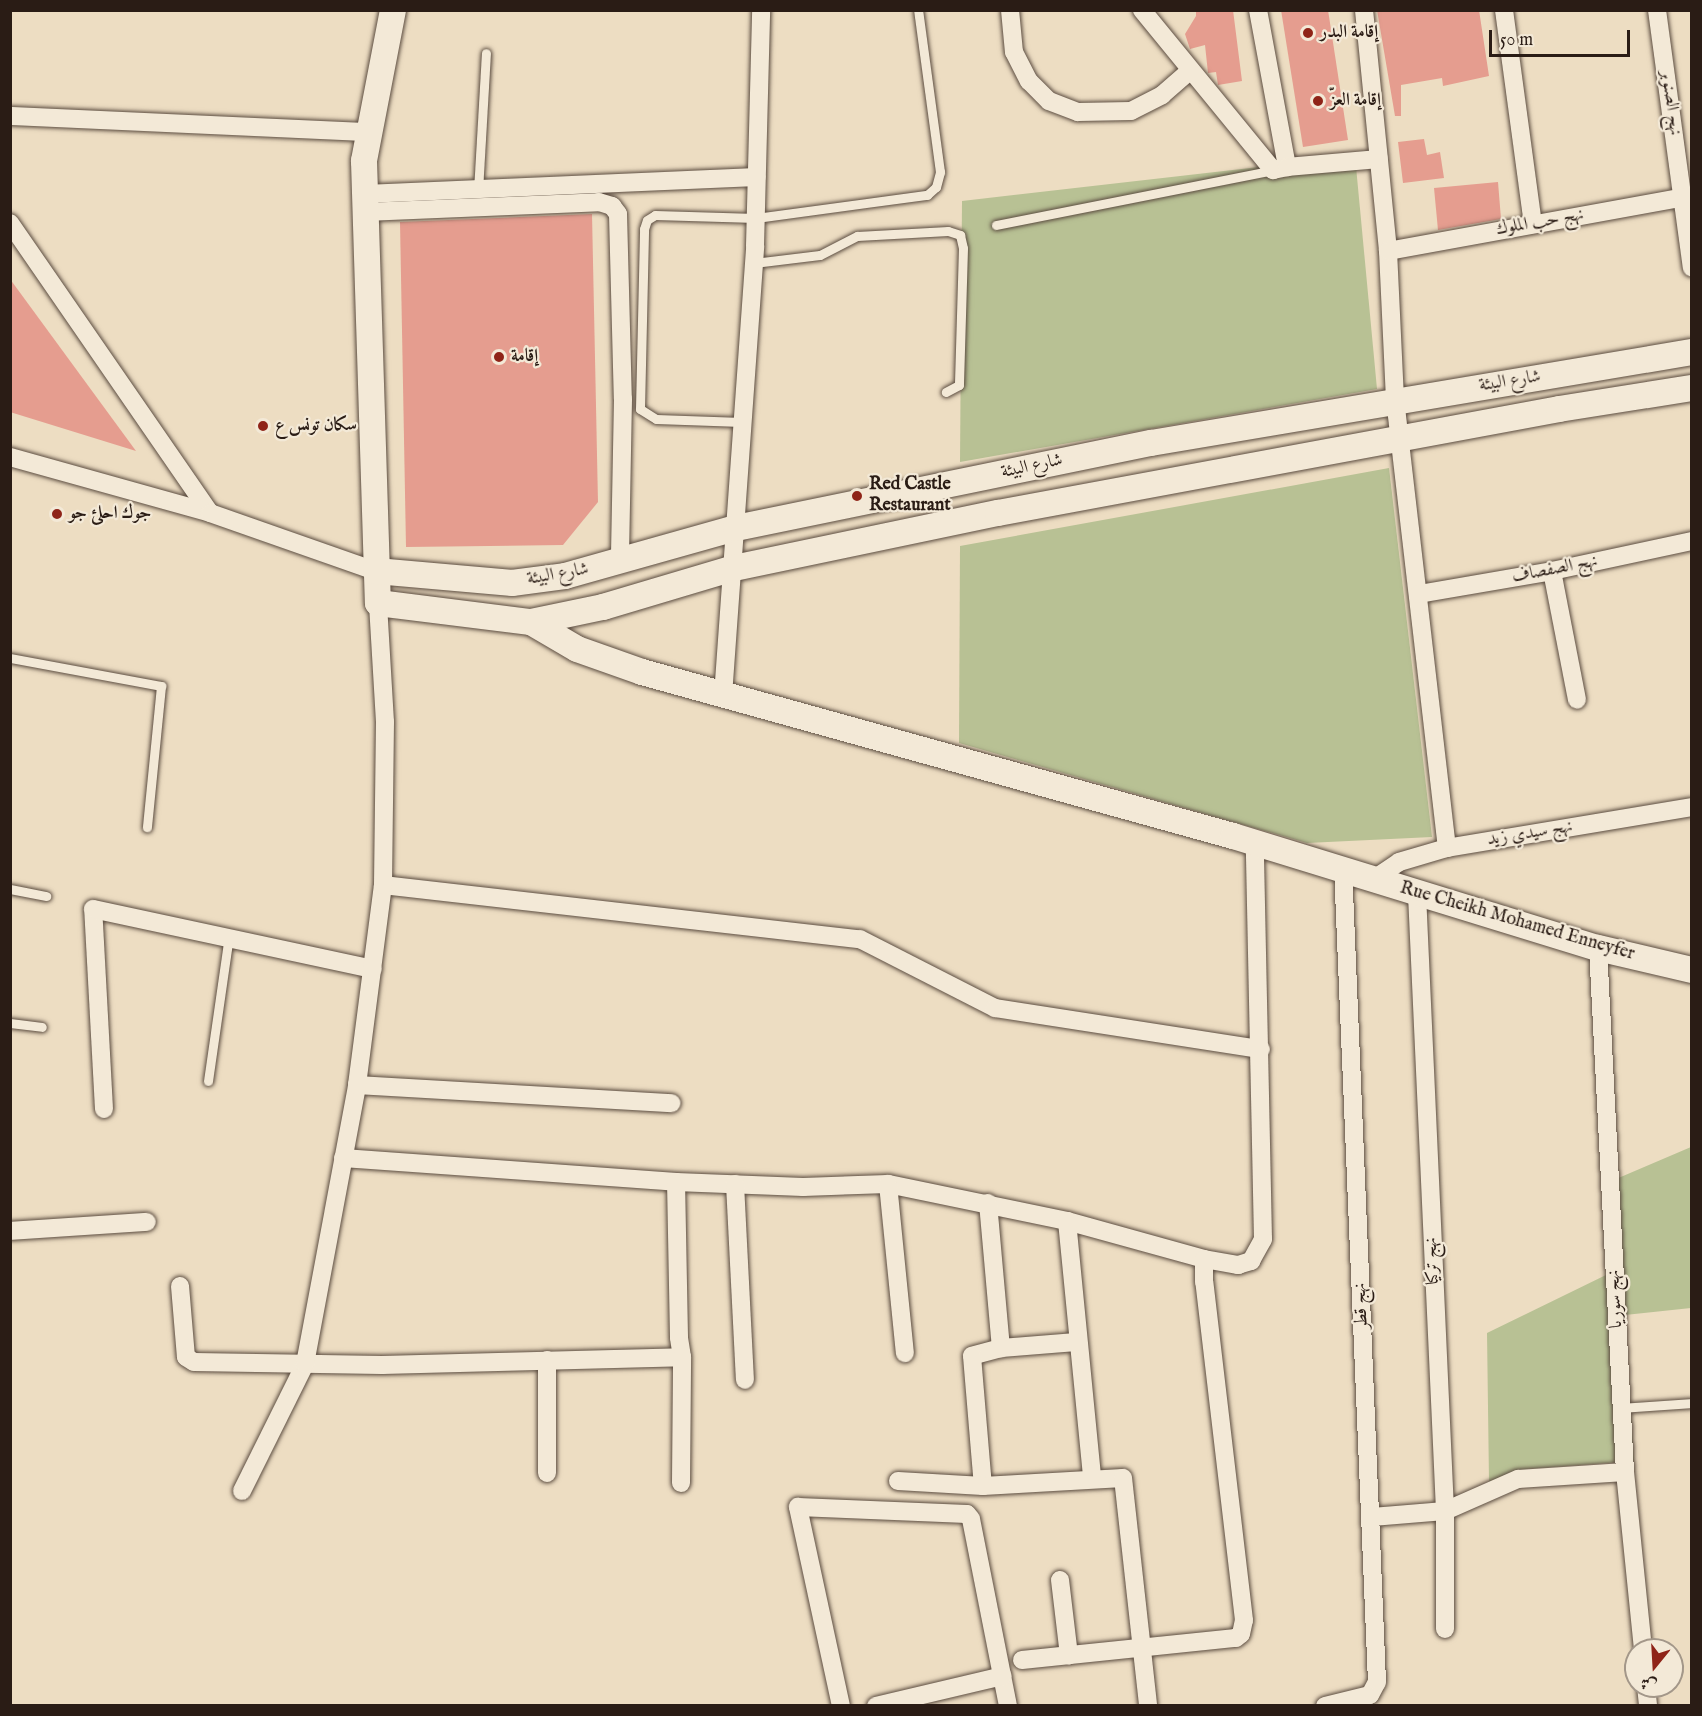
<!DOCTYPE html>
<meta charset="utf-8">
<style>
body{margin:0}
#map{position:relative;width:1702px;height:1716px;overflow:hidden;background:#edddc2;font-family:"IM FELL English",Amiri,serif}
div>[style]{position:absolute}
.green>*{inset:0;background:#b8c194}
.building>*{inset:0;background:#e59d8f}
.roads{filter:drop-shadow(0 0 2px #5b4c40) drop-shadow(0 0 2px #5b4c40)}
.lane>*{height:9px;margin:-4.5px;padding:0 4.5px;transform-origin:4.5px;border-radius:4.5px;background:#f3e9d7}
.street>*{height:18px;margin:-9px;padding:0 9px;transform-origin:9px;border-radius:9px;background:#f3e9d7}
.secondary>*{height:26px;margin:-13px;padding:0 13px;transform-origin:13px;border-radius:13px;background:#f3e9d7}
.dots>*{width:16px;height:16px;translate:-50% -50%;box-sizing:border-box;border:3px solid #f3e9d7;border-radius:50%}
span{translate:-50% -50%;white-space:nowrap;text-align:center;line-height:1.15;-webkit-text-stroke:4.5px #f3e9d7;paint-order:stroke}
.poi-label{font-size:18px;color:#2a1c15;font-weight:700}
.left{translate:0 -50%;text-align:left}
.street-label{font-size:18px;color:#2a1c15}
.frame{position:absolute;inset:0;border:12px solid #2a1c15;pointer-events:none}
.north{position:absolute;left:1624px;top:1638px;width:60px;height:60px;box-sizing:border-box;background:#f3e9d7;border:2px solid #a39789;border-radius:50%;rotate:198deg;font-size:16px;font-weight:700;line-height:24px;text-align:center;color:#2a1c15}
.north::after{content:'';display:block;margin:auto;width:21px;height:27px;background:#8f2418;clip-path:polygon(50% 0,100% 100%,50% 72%,0 100%)}
.scale{position:absolute;left:1489px;top:30px;width:141px;height:27px;box-sizing:border-box;border:3px solid #2a1c15;border-top:0;padding-left:8px;font-size:18px;line-height:21px;white-space:nowrap;color:#2a1c15;-webkit-text-stroke:4px #f3e9d7;paint-order:stroke}
</style>
<div id="map">
<div class="green">
<div style="clip-path:polygon(1355px 156px,1377px 389px,960px 462px,962px 201px)"></div>
<div style="clip-path:polygon(1389px 468px,1432px 837px,1307px 843px,959px 743px,960px 546px)"></div>
<div style="clip-path:polygon(1691px 1147px,1691px 1308px,1625px 1315px,1634px 1461px,1527px 1469px,1489px 1482px,1487px 1333px,1608px 1274px,1602px 1185px)"></div>
</div>
<div class="building">
<div style="clip-path:polygon(1196px 10px,1233px 10px,1242px 81px,1218px 85px,1216px 72px,1208px 73px,1205px 45px,1190px 49px,1185px 34px,1196px 16px)"></div>
<div style="clip-path:polygon(1281px 10px,1328px 10px,1348px 140px,1303px 147px)"></div>
<div style="clip-path:polygon(1377px 10px,1479px 10px,1489px 76px,1443px 86px,1442px 78px,1401px 85px,1401px 116px,1395px 116px)"></div>
<div style="clip-path:polygon(1424px 139px,1427px 155px,1440px 152px,1444px 178px,1403px 183px,1398px 142px)"></div>
<div style="clip-path:polygon(1498px 182px,1501px 219px,1438px 230px,1434px 188px)"></div>
<div style="clip-path:polygon(592px 214px,598px 502px,563px 545px,406px 547px,400px 222px)"></div>
<div style="clip-path:polygon(10px 279px,136px 451px,10px 412px)"></div>
</div>
<div class="roads">
<div class="lane">
<div style="left:478px;top:191px;width:138px;rotate:-86.7deg"></div>
<div style="left:996px;top:225px;width:282px;rotate:-11.2deg"></div>
<div style="left:754px;top:263px;width:66px;rotate:-6.9deg"></div>
<div style="left:820px;top:255px;width:42px;rotate:-27.2deg"></div>
<div style="left:857px;top:236px;width:91px;rotate:-3.1deg"></div>
<div style="left:948px;top:231px;width:13px;rotate:18deg"></div>
<div style="left:960px;top:235px;width:13px;rotate:77deg"></div>
<div style="left:963px;top:248px;width:137px;rotate:91.7deg"></div>
<div style="left:959px;top:385px;width:15px;rotate:152deg"></div>
<div style="left:742px;top:422px;width:86px;rotate:-178deg"></div>
<div style="left:656px;top:419px;width:19px;rotate:-148deg"></div>
<div style="left:640px;top:409px;width:180px;rotate:-88.7deg"></div>
<div style="left:644px;top:229px;width:9px;rotate:-72deg"></div>
<div style="left:647px;top:220px;width:9px;rotate:-32deg"></div>
<div style="left:655px;top:215px;width:101px;rotate:1.7deg"></div>
<div style="left:756px;top:218px;width:173px;rotate:-7.7deg"></div>
<div style="left:927px;top:195px;width:12px;rotate:-42deg"></div>
<div style="left:936px;top:187px;width:16px;rotate:-75deg"></div>
<div style="left:940px;top:172px;width:163px;rotate:-97.7deg"></div>
<div style="left:10px;top:658px;width:154px;rotate:10.5deg"></div>
<div style="left:161px;top:686px;width:142px;rotate:95.7deg"></div>
<div style="left:10px;top:889px;width:37px;rotate:11deg"></div>
<div style="left:10px;top:1023px;width:32px;rotate:7deg"></div>
<div style="left:208px;top:1081px;width:147px;rotate:-81.8deg"></div>
<div style="left:1621px;top:1408px;width:71px;rotate:-4deg"></div>
</div>
<div class="street">
<div style="left:1010px;top:10px;width:42px;rotate:84.6deg"></div>
<div style="left:1014px;top:52px;width:33px;rotate:63deg"></div>
<div style="left:1029px;top:81px;width:28px;rotate:45deg"></div>
<div style="left:1049px;top:101px;width:31px;rotate:21deg"></div>
<div style="left:1078px;top:112px;width:53px;rotate:-1.1deg"></div>
<div style="left:1131px;top:111px;width:35px;rotate:-27deg"></div>
<div style="left:1162px;top:95px;width:38px;rotate:-41deg"></div>
<div style="left:1142px;top:10px;width:207px;rotate:50.7deg"></div>
<div style="left:1273px;top:170px;width:14px;rotate:-12deg"></div>
<div style="left:1258px;top:10px;width:160px;rotate:79.5deg"></div>
<div style="left:1287px;top:167px;width:92px;rotate:-5deg"></div>
<div style="left:1364px;top:10px;width:242px;rotate:84.3deg"></div>
<div style="left:1388px;top:251px;width:148px;rotate:87.3deg"></div>
<div style="left:1395px;top:399px;width:452px;rotate:83.4deg"></div>
<div style="left:1504px;top:10px;width:216px;rotate:82.3deg"></div>
<div style="left:1657px;top:10px;width:260px;rotate:82.3deg"></div>
<div style="left:10px;top:116px;width:357px;rotate:2.6deg"></div>
<div style="left:365px;top:194px;width:392px;rotate:-2.5deg"></div>
<div style="left:365px;top:212px;width:234px;rotate:-2.4deg"></div>
<div style="left:599px;top:202px;width:14px;rotate:17deg"></div>
<div style="left:612px;top:206px;width:10px;rotate:53deg"></div>
<div style="left:618px;top:214px;width:185px;rotate:88.5deg"></div>
<div style="left:623px;top:399px;width:163px;rotate:91.1deg"></div>
<div style="left:10px;top:223px;width:352px;rotate:55.4deg"></div>
<div style="left:1388px;top:251px;width:309px;rotate:-10.3deg"></div>
<div style="left:10px;top:457px;width:208px;rotate:15.6deg"></div>
<div style="left:210px;top:513px;width:176px;rotate:19.3deg"></div>
<div style="left:1552px;top:571px;width:131px;rotate:79deg"></div>
<div style="left:1419px;top:594px;width:135px;rotate:-9.8deg"></div>
<div style="left:1552px;top:571px;width:143px;rotate:-12.1deg"></div>
<div style="left:723px;top:696px;width:451px;rotate:-85.9deg"></div>
<div style="left:755px;top:246px;width:236px;rotate:-88.5deg"></div>
<div style="left:1374px;top:879px;width:30px;rotate:-34deg"></div>
<div style="left:1399px;top:862px;width:50px;rotate:-16.3deg"></div>
<div style="left:1447px;top:848px;width:248px;rotate:-9.5deg"></div>
<div style="left:383px;top:885px;width:480px;rotate:6.5deg"></div>
<div style="left:860px;top:939px;width:152px;rotate:27.1deg"></div>
<div style="left:995px;top:1008px;width:269px;rotate:8.8deg"></div>
<div style="left:1417px;top:894px;width:618px;rotate:87.4deg"></div>
<div style="left:1445px;top:1511px;width:118px;rotate:90deg"></div>
<div style="left:1598px;top:948px;width:525px;rotate:87.05deg"></div>
<div style="left:1625px;top:1472px;width:179px;rotate:84.2deg"></div>
<div style="left:357px;top:1085px;width:315px;rotate:3.3deg"></div>
<div style="left:104px;top:1109px;width:200px;rotate:-93.1deg"></div>
<div style="left:93px;top:909px;width:286px;rotate:12.1deg"></div>
<div style="left:343px;top:1158px;width:334px;rotate:4.1deg"></div>
<div style="left:676px;top:1182px;width:127px;rotate:2.3deg"></div>
<div style="left:803px;top:1187px;width:85px;rotate:-2deg"></div>
<div style="left:888px;top:1184px;width:183px;rotate:11.7deg"></div>
<div style="left:1067px;top:1221px;width:142px;rotate:15.5deg"></div>
<div style="left:1204px;top:1259px;width:35px;rotate:10deg"></div>
<div style="left:1238px;top:1265px;width:14px;rotate:-17deg"></div>
<div style="left:1251px;top:1261px;width:25px;rotate:-61deg"></div>
<div style="left:1263px;top:1239px;width:396px;rotate:-91.2deg"></div>
<div style="left:735px;top:1184px;width:196px;rotate:87.1deg"></div>
<div style="left:888px;top:1184px;width:170px;rotate:84.3deg"></div>
<div style="left:988px;top:1203px;width:146px;rotate:84.9deg"></div>
<div style="left:1067px;top:1221px;width:257px;rotate:84.4deg"></div>
<div style="left:10px;top:1231px;width:137px;rotate:-3.8deg"></div>
<div style="left:180px;top:1286px;width:71px;rotate:85.2deg"></div>
<div style="left:186px;top:1357px;width:9px;rotate:32deg"></div>
<div style="left:194px;top:1362px;width:188px;rotate:0.9deg"></div>
<div style="left:382px;top:1365px;width:300px;rotate:-1.5deg"></div>
<div style="left:682px;top:1357px;width:20px;rotate:-99deg"></div>
<div style="left:679px;top:1337px;width:155px;rotate:-91.1deg"></div>
<div style="left:1076px;top:1342px;width:75px;rotate:175.4deg"></div>
<div style="left:1001px;top:1348px;width:30px;rotate:165deg"></div>
<div style="left:972px;top:1356px;width:130px;rotate:85.2deg"></div>
<div style="left:983px;top:1486px;width:140px;rotate:-3.3deg"></div>
<div style="left:1123px;top:1478px;width:229px;rotate:83.7deg"></div>
<div style="left:547px;top:1360px;width:113px;rotate:90deg"></div>
<div style="left:898px;top:1481px;width:85px;rotate:3.4deg"></div>
<div style="left:681px;top:1483px;width:126px;rotate:-89.5deg"></div>
<div style="left:242px;top:1491px;width:142px;rotate:-63.6deg"></div>
<div style="left:305px;top:1364px;width:284px;rotate:-79.4deg"></div>
<div style="left:357px;top:1085px;width:202px;rotate:-82.6deg"></div>
<div style="left:383px;top:885px;width:163px;rotate:-89.3deg"></div>
<div style="left:385px;top:722px;width:119px;rotate:-93.4deg"></div>
<div style="left:1372px;top:1517px;width:73px;rotate:-4.7deg"></div>
<div style="left:1445px;top:1511px;width:80px;rotate:-23.7deg"></div>
<div style="left:1518px;top:1479px;width:107px;rotate:-3.7deg"></div>
<div style="left:1060px;top:1580px;width:76px;rotate:83.2deg"></div>
<div style="left:1022px;top:1660px;width:215px;rotate:-5.9deg"></div>
<div style="left:1236px;top:1638px;width:6px;rotate:-39deg"></div>
<div style="left:1241px;top:1634px;width:14px;rotate:-78deg"></div>
<div style="left:1244px;top:1620px;width:340px;rotate:-96.7deg"></div>
<div style="left:1204px;top:1282px;width:23px;rotate:-90deg"></div>
<div style="left:1646px;top:1686px;width:20px;rotate:84deg"></div>
<div style="left:841px;top:1706px;width:204px;rotate:-102.2deg"></div>
<div style="left:798px;top:1507px;width:169px;rotate:2.4deg"></div>
<div style="left:967px;top:1514px;width:6px;rotate:51deg"></div>
<div style="left:971px;top:1519px;width:191px;rotate:78.8deg"></div>
<div style="left:876px;top:1706px;width:130px;rotate:-13.3deg"></div>
<div style="left:1325px;top:1706px;width:46px;rotate:-13.7deg"></div>
<div style="left:1370px;top:1695px;width:15px;rotate:-62deg"></div>
<div style="left:1377px;top:1682px;width:815px;rotate:-92.39deg"></div>
</div>
<div class="secondary">
<div style="left:393px;top:10px;width:154px;rotate:100.9deg"></div>
<div style="left:364px;top:161px;width:442px;rotate:88.2deg"></div>
<div style="left:378px;top:603px;width:154px;rotate:7.1deg"></div>
<div style="left:531px;top:622px;width:74px;rotate:-11.8deg"></div>
<div style="left:603px;top:607px;width:137px;rotate:-16.6deg"></div>
<div style="left:734px;top:568px;width:270px;rotate:-11.8deg"></div>
<div style="left:998px;top:513px;width:571px;rotate:-10.5deg"></div>
<div style="left:1559px;top:409px;width:135px;rotate:-9deg"></div>
<div style="left:376px;top:571px;width:137px;rotate:5deg"></div>
<div style="left:512px;top:583px;width:53px;rotate:-7.5deg"></div>
<div style="left:565px;top:576px;width:178px;rotate:-15.7deg"></div>
<div style="left:736px;top:528px;width:424px;rotate:-11.6deg"></div>
<div style="left:1151px;top:443px;width:549px;rotate:-9.55deg"></div>
<div style="left:531px;top:622px;width:53px;rotate:30.4deg"></div>
<div style="left:577px;top:649px;width:69px;rotate:19.5deg"></div>
<div style="left:642px;top:672px;width:613px;rotate:15.51deg"></div>
<div style="left:1233px;top:836px;width:382px;rotate:17.1deg"></div>
<div style="left:1598px;top:948px;width:97px;rotate:13.2deg"></div>
</div>
</div>
<div class="dots">
<div style="left:1308px;top:33px;background:#8f2418"></div>
<div style="left:1318px;top:101px;background:#8f2418"></div>
<div style="left:499px;top:357px;background:#8f2418"></div>
<div style="left:263px;top:426px;background:#8f2418"></div>
<div style="left:857px;top:496px;background:#8f2418"></div>
<div style="left:57px;top:514px;background:#8f2418"></div>
</div>
<div class="poi-label">
<span class="left" style="left:1320px;top:33px">إقامة البدر</span>
<span class="left" style="left:1330px;top:101px">إقامة العزّ</span>
<span class="left" style="left:511px;top:357px">إقامة</span>
<span class="left" style="left:275px;top:426px">سكان تونس ع</span>
<span class="left" style="left:869px;top:496px">Red Castle<br>Restaurant</span>
<span class="left" style="left:69px;top:514px">جوك احلئ جو</span>
</div>
<div class="street-label">
<span style="left:1670px;top:103px;rotate:82deg">نهج الصنوبر</span>
<span style="left:1540px;top:223px;rotate:-10deg">نهج حب الملوك</span>
<span style="left:1510px;top:382px;rotate:-9deg">شارع البيئة</span>
<span style="left:1032px;top:467px;rotate:-12deg">شارع البيئة</span>
<span style="left:1555px;top:570px;rotate:-11deg">نهج الصفصاف</span>
<span style="left:558px;top:575px;rotate:-10deg">شارع البيئة</span>
<span style="left:1530px;top:834px;rotate:-9deg">نهج سيدي زيد</span>
<span style="left:1517px;top:922px;rotate:16deg">Rue Cheikh Mohamed Enneyfer</span>
<span style="left:1433px;top:1261px;rotate:-93deg">نهج تركيا</span>
<span style="left:1616px;top:1299px;rotate:-93deg">نهج سوريا</span>
<span style="left:1362px;top:1306px;rotate:-93deg">نهج قطر</span>
</div>
<div class="frame"></div>
<div class="north">ش</div>
<div class="scale">50 m</div>
</div>
